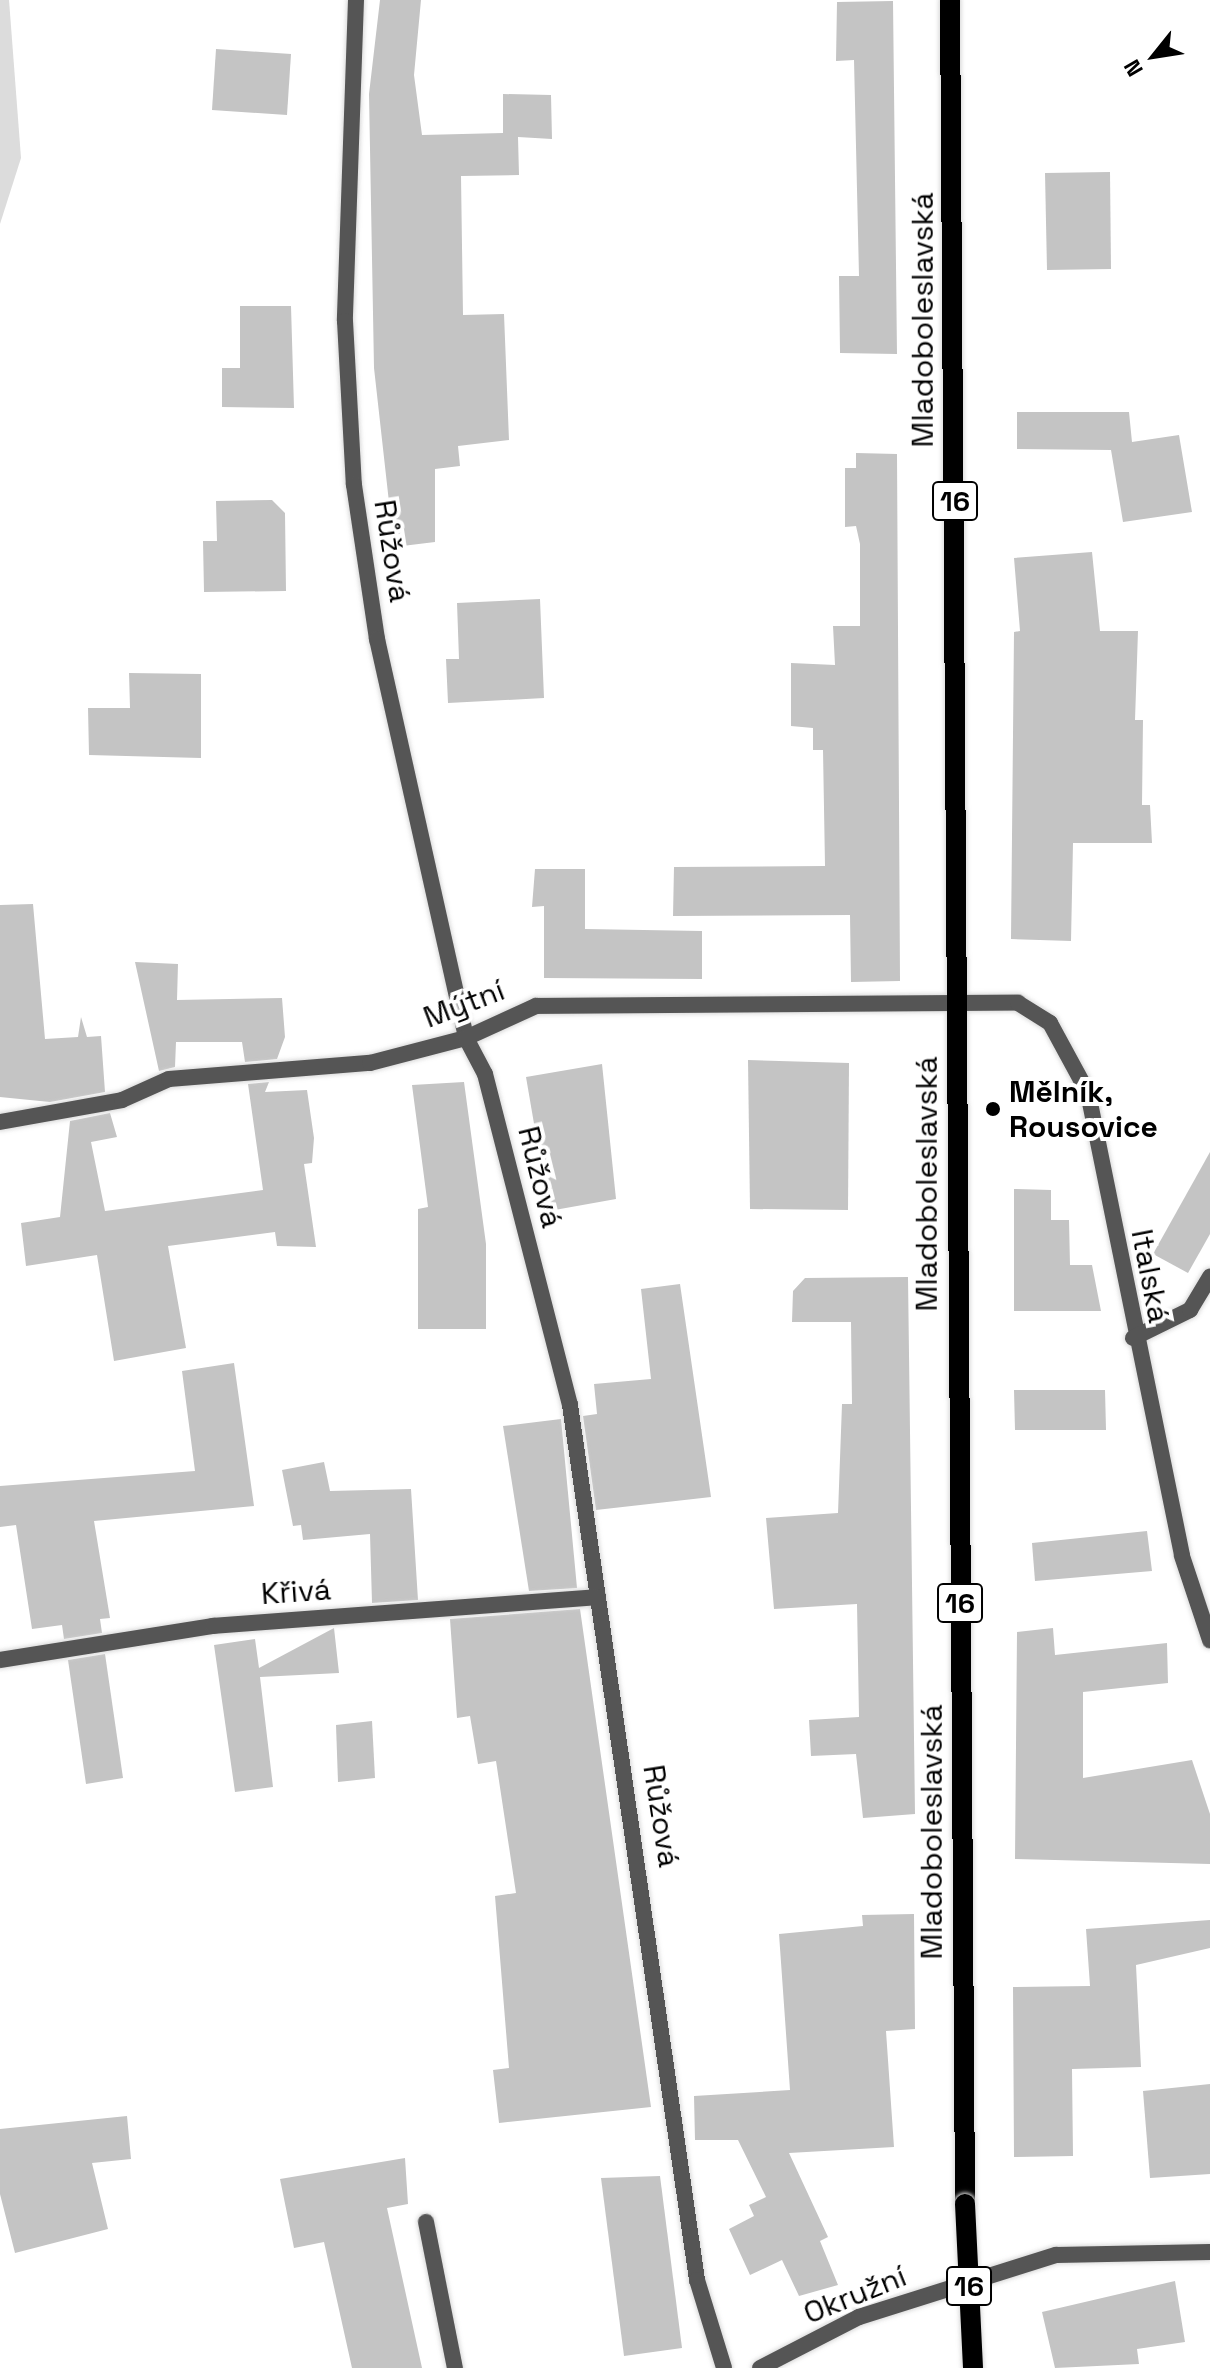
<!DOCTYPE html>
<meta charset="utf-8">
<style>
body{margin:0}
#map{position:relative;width:1210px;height:2368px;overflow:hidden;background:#fff;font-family:"Space Grotesk",sans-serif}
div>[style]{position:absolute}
.green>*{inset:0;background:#dcdcdc}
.building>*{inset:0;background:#c4c4c4}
.roads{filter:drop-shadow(0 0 2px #dbdbdb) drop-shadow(0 0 2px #dbdbdb)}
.minor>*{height:16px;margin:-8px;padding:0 8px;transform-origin:8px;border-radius:8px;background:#555}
.primary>*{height:20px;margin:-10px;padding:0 10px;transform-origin:10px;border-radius:10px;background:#000}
.bridges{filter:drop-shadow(0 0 2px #dbdbdb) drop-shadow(0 0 2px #dbdbdb)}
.primary-bridge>*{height:20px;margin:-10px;padding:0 10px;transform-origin:10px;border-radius:10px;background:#000}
.dots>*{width:22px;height:22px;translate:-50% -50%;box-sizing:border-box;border:4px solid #fff;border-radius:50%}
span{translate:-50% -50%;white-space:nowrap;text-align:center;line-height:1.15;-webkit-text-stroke:8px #fff;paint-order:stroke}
.shield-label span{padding:2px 6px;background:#fff;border:2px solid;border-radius:6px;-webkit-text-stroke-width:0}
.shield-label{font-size:28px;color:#000;font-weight:700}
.street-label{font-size:30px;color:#000}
.poi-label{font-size:30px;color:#000;font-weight:700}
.left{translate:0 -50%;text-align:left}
.north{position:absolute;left:1114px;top:16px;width:80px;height:80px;-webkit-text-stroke:6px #fff;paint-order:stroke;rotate:240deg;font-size:22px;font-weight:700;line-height:32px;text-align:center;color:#000}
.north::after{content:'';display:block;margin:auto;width:28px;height:36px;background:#000;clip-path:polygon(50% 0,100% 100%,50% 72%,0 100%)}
</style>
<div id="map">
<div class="green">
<div style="clip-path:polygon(0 0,9px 0,21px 158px,0 224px)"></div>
</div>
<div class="building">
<div style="clip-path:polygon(380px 0,421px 0,414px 75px,422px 135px,503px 133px,503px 94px,551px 95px,552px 139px,518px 137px,519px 175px,461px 176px,463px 315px,504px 314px,509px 440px,458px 446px,460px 466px,435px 469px,435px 542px,394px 547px,374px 368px,369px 94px)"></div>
<div style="clip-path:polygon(893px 1px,897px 354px,840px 353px,839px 276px,859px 276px,854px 60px,836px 61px,837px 2px)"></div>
<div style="clip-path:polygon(216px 49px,291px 54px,287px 115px,212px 110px)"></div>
<div style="clip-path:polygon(1110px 172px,1111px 269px,1047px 270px,1045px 173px)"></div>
<div style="clip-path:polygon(240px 306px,291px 306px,294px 408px,222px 407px,222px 368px,240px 368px)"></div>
<div style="clip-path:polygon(1017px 412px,1129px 412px,1132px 442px,1179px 435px,1192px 512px,1123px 522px,1111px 450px,1017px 449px)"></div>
<div style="clip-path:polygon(856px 453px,897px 454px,900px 981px,851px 982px,850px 915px,673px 916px,674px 867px,825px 866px,823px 750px,813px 750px,813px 728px,791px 726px,791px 663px,835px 665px,833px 626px,860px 626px,860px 544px,856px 526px,845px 527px,845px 468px,856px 468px)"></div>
<div style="clip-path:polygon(272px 500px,285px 513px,286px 591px,204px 592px,203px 541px,217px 541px,216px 501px)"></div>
<div style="clip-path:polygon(1092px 552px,1100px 631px,1138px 631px,1135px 720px,1143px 720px,1142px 805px,1150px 805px,1152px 843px,1073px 843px,1071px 941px,1011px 939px,1014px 632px,1020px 631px,1014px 558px)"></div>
<div style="clip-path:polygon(540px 599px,544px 698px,448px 703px,446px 659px,459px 659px,457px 603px)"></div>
<div style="clip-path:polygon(129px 673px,201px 674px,201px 758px,89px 755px,88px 708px,130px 708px)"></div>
<div style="clip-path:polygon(535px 869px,585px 869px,585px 929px,702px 931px,702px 979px,544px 978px,544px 906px,532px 907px)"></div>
<div style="clip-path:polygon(33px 904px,45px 1039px,78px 1037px,81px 1017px,87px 1037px,101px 1036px,105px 1092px,50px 1102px,0 1097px,0 905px)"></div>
<div style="clip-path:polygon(135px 962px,178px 964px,177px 1000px,282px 998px,285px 1037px,277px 1059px,245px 1062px,242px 1042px,176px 1042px,175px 1067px,159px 1071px)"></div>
<div style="clip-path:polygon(748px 1060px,849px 1063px,848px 1210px,750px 1209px)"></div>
<div style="clip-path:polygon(602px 1064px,616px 1199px,549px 1211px,526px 1077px)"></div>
<div style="clip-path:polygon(269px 1082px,265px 1092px,307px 1090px,314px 1138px,312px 1163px,304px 1164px,316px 1247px,277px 1246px,275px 1232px,168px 1246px,186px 1348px,114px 1361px,97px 1255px,26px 1266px,21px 1223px,60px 1217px,70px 1121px,110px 1113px,117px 1137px,91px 1142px,105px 1211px,263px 1190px,248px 1084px)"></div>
<div style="clip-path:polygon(464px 1082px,486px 1244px,486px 1329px,418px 1329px,418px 1209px,428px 1207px,412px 1085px)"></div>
<div style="clip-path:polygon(1210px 1152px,1210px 1234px,1188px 1273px,1153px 1254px)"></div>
<div style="clip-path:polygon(1014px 1189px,1051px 1190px,1051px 1220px,1069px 1220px,1070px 1265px,1092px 1265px,1101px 1311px,1014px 1311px)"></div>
<div style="clip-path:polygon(908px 1277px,915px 1814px,863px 1818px,856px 1754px,811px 1756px,809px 1720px,859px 1717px,857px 1604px,774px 1609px,766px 1518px,838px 1513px,842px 1404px,852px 1404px,851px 1322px,792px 1322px,793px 1291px,805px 1278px)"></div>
<div style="clip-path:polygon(680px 1284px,711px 1497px,596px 1510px,583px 1416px,597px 1414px,594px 1384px,651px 1379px,641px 1289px)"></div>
<div style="clip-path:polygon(234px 1363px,254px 1506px,94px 1521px,110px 1618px,100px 1619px,102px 1633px,64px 1639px,62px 1625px,32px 1629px,16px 1525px,0 1527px,0 1486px,195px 1471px,182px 1371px)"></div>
<div style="clip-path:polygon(1014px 1390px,1105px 1390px,1106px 1430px,1015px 1430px)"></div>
<div style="clip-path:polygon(561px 1419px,577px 1588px,529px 1591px,503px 1426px)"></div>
<div style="clip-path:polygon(324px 1462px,330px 1491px,411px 1489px,418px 1600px,372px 1603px,370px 1534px,303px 1540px,301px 1525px,293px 1526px,282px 1470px)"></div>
<div style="clip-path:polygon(1147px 1531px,1152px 1571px,1035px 1581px,1032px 1543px)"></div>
<div style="clip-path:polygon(580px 1609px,651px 2107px,499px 2123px,493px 2070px,509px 2068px,495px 1896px,516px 1893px,496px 1761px,478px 1764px,470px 1716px,457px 1718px,450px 1619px)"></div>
<div style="clip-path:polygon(334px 1628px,339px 1673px,260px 1677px,273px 1787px,235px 1792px,214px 1645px,255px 1639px,259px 1668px)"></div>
<div style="clip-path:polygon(1053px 1628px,1055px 1655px,1167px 1643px,1168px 1683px,1083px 1692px,1083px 1778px,1192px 1760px,1210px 1814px,1210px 1864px,1015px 1859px,1017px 1632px)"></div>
<div style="clip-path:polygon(105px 1654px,123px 1778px,86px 1784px,68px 1660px)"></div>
<div style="clip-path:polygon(372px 1721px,375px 1778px,338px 1782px,336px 1725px)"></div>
<div style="clip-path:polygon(914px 1914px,915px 2029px,886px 2031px,894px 2147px,789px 2153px,828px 2237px,820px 2241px,838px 2285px,799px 2296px,782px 2260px,750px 2275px,729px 2229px,754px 2216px,749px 2205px,766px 2197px,738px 2140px,695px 2140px,694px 2096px,790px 2090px,779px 1934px,863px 1926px,862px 1915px)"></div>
<div style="clip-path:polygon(1210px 1920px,1210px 1948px,1136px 1965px,1141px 2067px,1072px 2069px,1073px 2156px,1014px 2157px,1013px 1987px,1090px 1986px,1086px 1929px)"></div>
<div style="clip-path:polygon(1210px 2084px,1210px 2174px,1150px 2178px,1143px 2091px)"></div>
<div style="clip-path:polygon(127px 2116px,131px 2159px,92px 2163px,108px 2229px,15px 2253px,0 2194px,0 2129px)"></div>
<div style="clip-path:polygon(405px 2158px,408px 2204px,387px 2208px,422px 2368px,352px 2368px,324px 2242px,294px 2248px,280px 2179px)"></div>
<div style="clip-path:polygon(660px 2176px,682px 2348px,624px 2356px,601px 2178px)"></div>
<div style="clip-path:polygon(1175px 2281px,1185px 2342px,1137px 2349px,1139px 2364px,1055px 2368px,1042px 2312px)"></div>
</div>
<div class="roads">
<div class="minor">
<div style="left:356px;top:0;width:321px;rotate:92deg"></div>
<div style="left:345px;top:321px;width:164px;rotate:86.9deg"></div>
<div style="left:354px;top:485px;width:156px;rotate:81.5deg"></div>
<div style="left:377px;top:639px;width:409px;rotate:77.4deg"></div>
<div style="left:466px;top:1038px;width:41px;rotate:62.2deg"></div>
<div style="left:485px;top:1074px;width:342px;rotate:75.6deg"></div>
<div style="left:570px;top:1405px;width:884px;rotate:81.74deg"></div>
<div style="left:697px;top:2280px;width:92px;rotate:72.9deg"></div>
<div style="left:0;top:1122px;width:124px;rotate:-10.2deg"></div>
<div style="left:122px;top:1100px;width:51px;rotate:-24.1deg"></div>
<div style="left:169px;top:1079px;width:202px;rotate:-4.6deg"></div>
<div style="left:370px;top:1063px;width:99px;rotate:-14.6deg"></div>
<div style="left:466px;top:1038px;width:77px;rotate:-24.6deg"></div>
<div style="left:536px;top:1006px;width:482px;rotate:-0.4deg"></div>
<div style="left:1018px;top:1003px;width:38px;rotate:32deg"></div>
<div style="left:1050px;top:1023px;width:80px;rotate:61.5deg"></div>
<div style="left:1088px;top:1093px;width:472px;rotate:78.5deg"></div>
<div style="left:1182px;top:1556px;width:89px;rotate:71.6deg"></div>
<div style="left:1133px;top:1338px;width:64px;rotate:-26.2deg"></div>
<div style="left:1190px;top:1310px;width:39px;rotate:-59deg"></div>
<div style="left:0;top:1660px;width:216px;rotate:-9.1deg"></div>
<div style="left:213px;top:1626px;width:386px;rotate:-4.3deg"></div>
<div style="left:426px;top:2222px;width:149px;rotate:78.8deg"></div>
<div style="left:760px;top:2368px;width:111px;rotate:-27.3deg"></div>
<div style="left:859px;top:2317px;width:207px;rotate:-17.5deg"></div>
<div style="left:1056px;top:2255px;width:154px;rotate:-1.1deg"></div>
</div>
<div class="primary">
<div style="left:950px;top:0;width:2204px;rotate:89.61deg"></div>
</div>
</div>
<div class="bridges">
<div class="primary-bridge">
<div style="left:965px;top:2204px;width:164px;rotate:87.2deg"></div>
</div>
</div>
<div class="dots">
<div style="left:993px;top:1109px;background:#000"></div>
</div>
<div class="shield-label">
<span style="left:955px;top:501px">16</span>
<span style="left:960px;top:1603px">16</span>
<span style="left:969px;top:2286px">16</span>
</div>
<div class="street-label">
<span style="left:923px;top:320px;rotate:-90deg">Mladoboleslavská</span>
<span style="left:392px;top:551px;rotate:81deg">Růžová</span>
<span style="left:464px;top:1004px;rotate:-21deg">Mýtní</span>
<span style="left:540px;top:1177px;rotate:76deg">Růžová</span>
<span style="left:927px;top:1184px;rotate:-90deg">Mladoboleslavská</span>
<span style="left:1150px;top:1276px;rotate:79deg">Italská</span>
<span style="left:296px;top:1592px;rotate:-4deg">Křivá</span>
<span style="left:661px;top:1816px;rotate:81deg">Růžová</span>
<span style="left:932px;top:1832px;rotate:-90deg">Mladoboleslavská</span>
<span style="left:855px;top:2295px;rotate:-22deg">Okružní</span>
</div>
<div class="poi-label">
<span class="left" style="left:1009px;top:1109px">Mělník,<br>Rousovice</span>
</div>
<div class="north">N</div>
</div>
